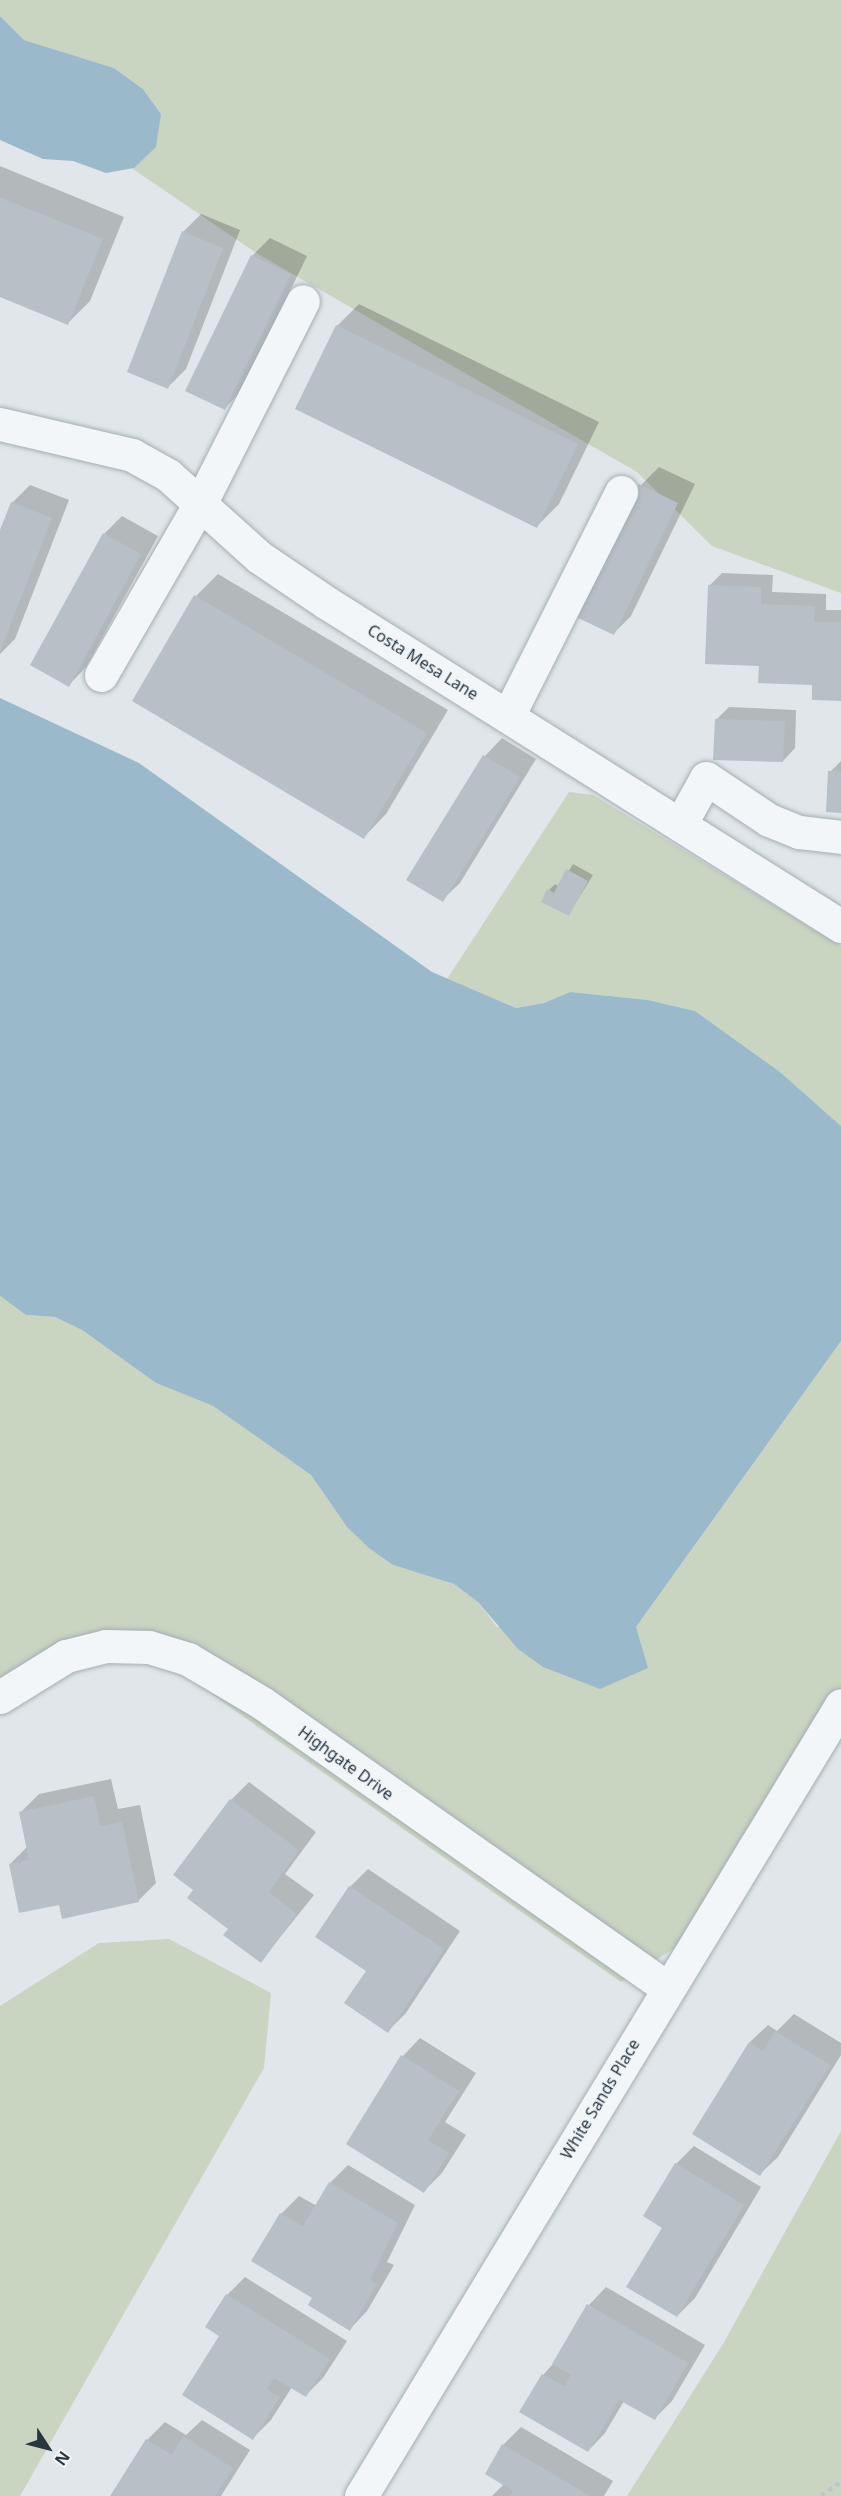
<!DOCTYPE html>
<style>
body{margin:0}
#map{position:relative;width:841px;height:2496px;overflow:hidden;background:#e0e6ea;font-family:"Noto Sans",sans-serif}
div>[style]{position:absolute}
.green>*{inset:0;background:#c9d4c1}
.water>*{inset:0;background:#9abacc}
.shadow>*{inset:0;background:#0003}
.building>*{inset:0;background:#b7c0c7}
.path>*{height:4px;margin-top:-2px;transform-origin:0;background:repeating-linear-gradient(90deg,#bec4c9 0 4.5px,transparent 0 9px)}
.roads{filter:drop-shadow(0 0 2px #a5aeb4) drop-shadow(0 0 2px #a5aeb4)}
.minor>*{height:33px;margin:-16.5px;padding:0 16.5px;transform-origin:16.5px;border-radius:16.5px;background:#f3f6f8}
span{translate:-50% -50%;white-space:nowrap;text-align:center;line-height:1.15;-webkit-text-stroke:4.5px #f0f4f7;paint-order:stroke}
.street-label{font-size:16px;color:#283642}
.north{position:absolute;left:18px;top:2418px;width:60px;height:60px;-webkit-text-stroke:4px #f0f4f7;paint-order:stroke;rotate:126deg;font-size:16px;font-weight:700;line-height:24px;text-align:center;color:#283642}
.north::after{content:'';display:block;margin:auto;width:21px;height:27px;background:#283642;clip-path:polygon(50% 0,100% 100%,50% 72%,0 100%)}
</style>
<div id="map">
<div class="green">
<div style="clip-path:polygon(0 0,841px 0,841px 593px,712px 546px,637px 472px,258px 254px,133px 169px,161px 114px,143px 89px,114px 68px,24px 40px,0 16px)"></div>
<div style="clip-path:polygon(569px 792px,593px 795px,841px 946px,841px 1126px,780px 1072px,695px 1011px,648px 1000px,570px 992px,544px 1003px,516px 1008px,447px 979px)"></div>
<div style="clip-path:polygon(0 1296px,26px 1315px,55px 1317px,82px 1330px,156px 1383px,213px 1406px,311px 1475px,347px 1527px,393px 1565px,454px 1584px,478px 1602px,497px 1627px,636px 1627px,841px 1341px,841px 1721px,681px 1944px,621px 1982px,139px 1643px,0 1681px)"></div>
<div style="clip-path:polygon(169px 1939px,271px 1993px,264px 2068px,20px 2496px,0 2496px,0 2006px,99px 1943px)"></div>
<div style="clip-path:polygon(841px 2131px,841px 2496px,627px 2496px,723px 2344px)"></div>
</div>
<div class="water">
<div style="clip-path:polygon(0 16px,24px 40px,114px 68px,143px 89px,161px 114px,156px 147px,134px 168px,106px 173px,73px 161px,43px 159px,0 140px)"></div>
<div style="clip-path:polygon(0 698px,139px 763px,432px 972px,516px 1008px,544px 1003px,570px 992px,648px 1000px,695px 1011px,780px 1072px,841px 1126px,841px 1341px,636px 1627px,648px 1668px,600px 1689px,543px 1667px,518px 1649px,478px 1602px,454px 1584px,393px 1565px,369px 1548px,347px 1527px,311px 1475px,213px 1406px,156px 1383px,82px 1330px,55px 1317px,26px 1315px,0 1296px)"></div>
</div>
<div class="shadow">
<div style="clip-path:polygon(0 166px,124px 217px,90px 301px,68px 323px,0 296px)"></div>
<div style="clip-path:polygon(201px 214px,240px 230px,186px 369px,168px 387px,183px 232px)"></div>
<div style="clip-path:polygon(270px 238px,307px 256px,242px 390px,225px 408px,252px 256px)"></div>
<div style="clip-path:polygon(359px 304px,599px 422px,559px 504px,537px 526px,337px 326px)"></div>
<div style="clip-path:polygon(659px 467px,695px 484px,631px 616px,614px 633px,641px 485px)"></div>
<div style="clip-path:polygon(30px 485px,69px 500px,15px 639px,0 654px,0 535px,12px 503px)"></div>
<div style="clip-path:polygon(122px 516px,158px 536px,86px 667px,69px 685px,104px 534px)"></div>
<div style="clip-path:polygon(722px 573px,773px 575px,772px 592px,826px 594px,826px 610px,841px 610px,841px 700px,814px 683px,760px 664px,709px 586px)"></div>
<div style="clip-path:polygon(218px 574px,448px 710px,386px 814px,364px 837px,196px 596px)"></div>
<div style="clip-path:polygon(729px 707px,796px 710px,795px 748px,783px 761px,716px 720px)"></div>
<div style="clip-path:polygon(502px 738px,536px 759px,460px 883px,442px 900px,408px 880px,485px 756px)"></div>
<div style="clip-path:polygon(841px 761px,841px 811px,830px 772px)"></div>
<div style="clip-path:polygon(573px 864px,593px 875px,569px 914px,549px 890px,555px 884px,559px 887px)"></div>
<div style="clip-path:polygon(111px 1779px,118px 1809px,140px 1805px,156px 1883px,138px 1901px,60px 1903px,10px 1864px,28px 1846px,21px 1812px,39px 1794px)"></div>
<div style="clip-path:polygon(249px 1782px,316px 1832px,285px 1874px,314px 1895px,261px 1961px,195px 1890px,231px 1800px)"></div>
<div style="clip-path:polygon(368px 1869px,460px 1931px,406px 2013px,388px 2031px,368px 1971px,350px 1887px)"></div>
<div style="clip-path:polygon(794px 2014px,841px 2043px,841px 2055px,778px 2157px,760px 2174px,694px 2134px,750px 2042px,768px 2025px,777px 2031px)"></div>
<div style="clip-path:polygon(420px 2038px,476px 2073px,445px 2122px,466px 2135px,442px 2173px,424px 2191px,403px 2056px)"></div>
<div style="clip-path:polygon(694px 2146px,761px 2187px,695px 2298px,677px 2316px,664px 2227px,676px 2164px)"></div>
<div style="clip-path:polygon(348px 2165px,415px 2205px,387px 2262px,394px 2265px,367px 2311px,350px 2329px,315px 2297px,281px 2214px,299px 2196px,317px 2206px,330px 2183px)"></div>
<div style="clip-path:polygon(245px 2277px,347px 2341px,323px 2378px,306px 2395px,292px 2387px,271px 2420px,253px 2438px,221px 2335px,227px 2295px)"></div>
<div style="clip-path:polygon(606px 2287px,705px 2345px,672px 2401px,654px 2419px,624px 2401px,605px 2433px,588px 2451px,543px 2375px,553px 2364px,589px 2305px)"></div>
<div style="clip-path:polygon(202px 2420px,250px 2450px,221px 2496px,111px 2496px,147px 2440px,165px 2422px,186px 2435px)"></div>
<div style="clip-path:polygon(521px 2427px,613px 2481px,604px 2496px,492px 2496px,504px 2484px,503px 2445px)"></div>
</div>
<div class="building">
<div style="clip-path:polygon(0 197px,103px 239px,68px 325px,0 297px)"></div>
<div style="clip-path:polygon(182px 231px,223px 248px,168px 389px,127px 372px)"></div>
<div style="clip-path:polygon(251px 255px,291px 274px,225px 410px,185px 391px)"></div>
<div style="clip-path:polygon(336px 325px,578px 444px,537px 528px,295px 409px)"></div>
<div style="clip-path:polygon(639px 484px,678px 503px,614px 635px,576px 617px)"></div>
<div style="clip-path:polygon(11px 502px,52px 518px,0 652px,0 530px)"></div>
<div style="clip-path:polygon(103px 533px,141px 554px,69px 687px,30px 665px)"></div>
<div style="clip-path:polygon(708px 585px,761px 587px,761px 604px,815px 606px,814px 622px,841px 622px,841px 701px,812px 700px,812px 685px,758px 683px,759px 666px,705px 664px)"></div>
<div style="clip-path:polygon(194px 595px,427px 733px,364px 839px,132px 701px)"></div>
<div style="clip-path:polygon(715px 719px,785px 721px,783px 762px,713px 760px)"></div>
<div style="clip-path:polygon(483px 755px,520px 777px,443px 902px,406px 880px)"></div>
<div style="clip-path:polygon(828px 771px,841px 771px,841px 813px,826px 812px)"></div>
<div style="clip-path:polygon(566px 869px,588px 881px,569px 916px,541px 902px,547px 889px,554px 893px)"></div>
<div style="clip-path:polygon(94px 1796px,100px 1826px,122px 1822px,139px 1902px,62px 1919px,59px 1905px,19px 1913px,9px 1864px,29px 1860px,19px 1812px)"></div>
<div style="clip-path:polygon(230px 1799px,299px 1850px,269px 1892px,297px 1914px,261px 1963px,223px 1935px,228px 1929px,187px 1898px,193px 1890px,173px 1875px)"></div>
<div style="clip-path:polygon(349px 1886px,444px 1949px,388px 2033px,344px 2003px,366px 1971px,315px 1937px)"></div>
<div style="clip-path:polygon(775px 2031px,830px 2065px,760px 2176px,692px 2134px,749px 2042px,763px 2051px)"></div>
<div style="clip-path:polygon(401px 2055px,459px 2091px,428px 2140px,449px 2153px,424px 2193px,346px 2144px)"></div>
<div style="clip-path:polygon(675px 2163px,744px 2205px,677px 2317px,626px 2287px,662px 2228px,643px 2216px)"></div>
<div style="clip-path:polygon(329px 2182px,398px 2223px,370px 2280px,377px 2284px,350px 2331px,308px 2305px,312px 2298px,251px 2261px,280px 2213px,303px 2226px)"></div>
<div style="clip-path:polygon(226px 2294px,330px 2359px,306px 2397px,274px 2378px,267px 2389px,280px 2397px,253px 2440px,182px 2395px,219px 2336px,205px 2327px)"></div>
<div style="clip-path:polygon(587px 2304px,688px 2363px,655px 2420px,619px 2400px,588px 2452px,519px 2412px,542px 2374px,564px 2386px,571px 2375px,552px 2364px)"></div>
<div style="clip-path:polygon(183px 2436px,233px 2468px,215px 2496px,110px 2496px,146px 2439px,172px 2455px)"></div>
<div style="clip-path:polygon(502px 2444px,590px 2496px,510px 2496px,513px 2491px,485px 2474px)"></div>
</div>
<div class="path">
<div style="left:821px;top:2496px;width:24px;rotate:-35deg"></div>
</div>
<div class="roads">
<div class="minor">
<div style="left:0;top:424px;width:136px;rotate:13.2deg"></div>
<div style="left:132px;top:455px;width:41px;rotate:29.1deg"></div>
<div style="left:168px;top:475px;width:122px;rotate:42deg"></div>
<div style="left:259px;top:557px;width:82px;rotate:34.1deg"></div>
<div style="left:327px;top:603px;width:607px;rotate:32.15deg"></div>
<div style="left:101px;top:675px;width:200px;rotate:-60deg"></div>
<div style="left:201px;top:502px;width:225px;rotate:-63.1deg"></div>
<div style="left:508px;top:716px;width:251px;rotate:-63.2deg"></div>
<div style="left:681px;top:823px;width:51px;rotate:-60.9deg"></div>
<div style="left:706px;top:778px;width:76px;rotate:33.7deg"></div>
<div style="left:769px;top:820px;width:32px;rotate:22deg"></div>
<div style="left:799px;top:832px;width:42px;rotate:6.8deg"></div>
<div style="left:0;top:1697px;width:78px;rotate:-31.8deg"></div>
<div style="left:66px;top:1656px;width:41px;rotate:-14deg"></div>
<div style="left:106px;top:1646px;width:43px;rotate:1.3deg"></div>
<div style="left:149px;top:1647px;width:41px;rotate:17.1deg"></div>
<div style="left:188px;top:1659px;width:86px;rotate:30.7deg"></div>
<div style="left:262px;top:1703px;width:495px;rotate:35.1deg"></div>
<div style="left:361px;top:2496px;width:925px;rotate:-58.75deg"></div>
</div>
</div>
<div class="street-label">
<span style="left:423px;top:662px;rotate:32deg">Costa Mesa Lane</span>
<span style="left:346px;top:1763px;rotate:36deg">Highgate Drive</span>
<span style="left:600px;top:2099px;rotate:-59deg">White Sands Place</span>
</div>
<div class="north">N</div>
</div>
